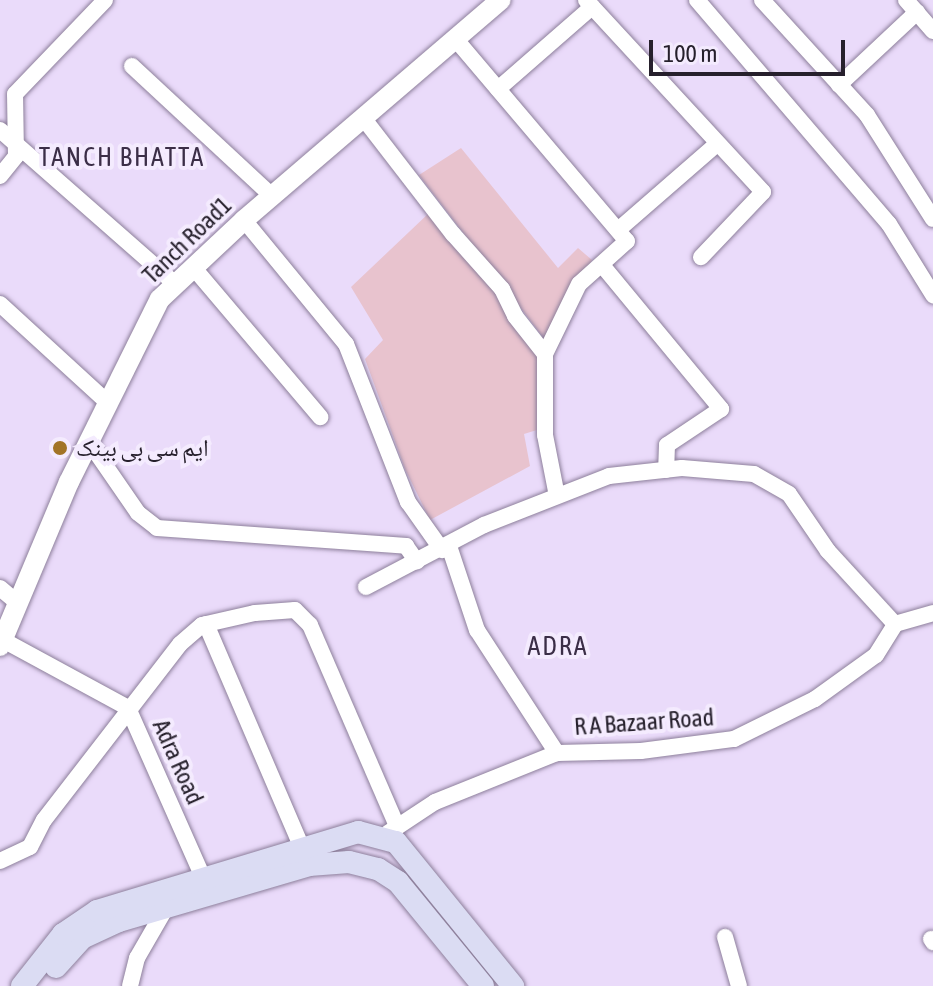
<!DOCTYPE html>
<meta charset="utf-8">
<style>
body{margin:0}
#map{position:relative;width:933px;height:986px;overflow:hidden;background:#eadbfa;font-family:"Asap Condensed","Noto Naskh Arabic",sans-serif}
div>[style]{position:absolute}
.green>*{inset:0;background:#e8c3ce}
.roads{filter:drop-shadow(0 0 2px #8d7f9b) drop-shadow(0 0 2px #8d7f9b)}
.minor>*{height:16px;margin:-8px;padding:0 8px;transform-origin:8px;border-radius:8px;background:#fff}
.tertiary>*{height:20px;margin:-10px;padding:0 10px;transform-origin:10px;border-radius:10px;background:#fff}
.secondary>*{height:22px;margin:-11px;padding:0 11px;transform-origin:11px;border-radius:11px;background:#dbdcf3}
.dots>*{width:22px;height:22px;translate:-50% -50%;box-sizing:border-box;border:4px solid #f4ebfe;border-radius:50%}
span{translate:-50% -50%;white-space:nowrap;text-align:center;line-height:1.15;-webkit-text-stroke:8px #f4ebfe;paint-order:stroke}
.street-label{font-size:24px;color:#26202c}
.poi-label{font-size:24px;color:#26202c}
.left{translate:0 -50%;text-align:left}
.neighbourhood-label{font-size:26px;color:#3b2e47;letter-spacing:2px}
.scale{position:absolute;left:649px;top:40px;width:196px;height:36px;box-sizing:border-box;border:4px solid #26202c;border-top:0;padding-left:10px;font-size:24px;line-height:28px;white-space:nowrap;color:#26202c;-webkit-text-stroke:6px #f4ebfe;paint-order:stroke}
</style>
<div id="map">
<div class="green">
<div style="clip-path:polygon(461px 148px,558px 268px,578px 248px,592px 260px,546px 341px,419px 175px)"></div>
<div style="clip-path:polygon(429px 213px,499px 291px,541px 359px,540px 429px,524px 434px,530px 466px,430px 520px,405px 469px,365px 359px,383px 340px,351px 287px)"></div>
</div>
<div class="roads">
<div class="minor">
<div style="left:586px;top:0;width:261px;rotate:47.3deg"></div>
<div style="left:763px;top:192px;width:90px;rotate:133.6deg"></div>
<div style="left:697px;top:0;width:295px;rotate:49.4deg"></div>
<div style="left:889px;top:224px;width:84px;rotate:58.2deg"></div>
<div style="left:762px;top:0;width:156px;rotate:47.6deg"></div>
<div style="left:867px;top:115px;width:123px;rotate:57.6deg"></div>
<div style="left:906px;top:0;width:41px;rotate:48.9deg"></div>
<div style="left:458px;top:42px;width:261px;rotate:49.7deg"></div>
<div style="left:627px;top:241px;width:64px;rotate:138.1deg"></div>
<div style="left:579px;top:284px;width:78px;rotate:115.9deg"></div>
<div style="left:132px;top:66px;width:191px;rotate:42.9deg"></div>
<div style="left:839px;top:85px;width:107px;rotate:-43.1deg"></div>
<div style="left:498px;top:89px;width:125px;rotate:-41.1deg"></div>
<div style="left:364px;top:119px;width:145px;rotate:52.3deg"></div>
<div style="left:453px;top:234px;width:74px;rotate:48.3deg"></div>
<div style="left:502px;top:289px;width:30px;rotate:64deg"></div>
<div style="left:515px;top:316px;width:48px;rotate:51.7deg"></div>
<div style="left:545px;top:354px;width:81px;rotate:90deg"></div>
<div style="left:545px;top:435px;width:62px;rotate:78.9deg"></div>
<div style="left:0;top:130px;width:233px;rotate:41.3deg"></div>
<div style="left:0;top:176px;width:26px;rotate:-51deg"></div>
<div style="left:16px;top:156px;width:62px;rotate:-90.9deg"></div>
<div style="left:15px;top:94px;width:130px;rotate:-46.2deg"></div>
<div style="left:244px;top:220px;width:161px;rotate:50.6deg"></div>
<div style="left:346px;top:344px;width:170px;rotate:68.6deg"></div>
<div style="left:408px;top:502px;width:59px;rotate:54.7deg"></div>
<div style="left:618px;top:230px;width:131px;rotate:-41deg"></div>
<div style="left:602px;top:265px;width:187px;rotate:50.4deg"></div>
<div style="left:721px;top:409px;width:65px;rotate:146.3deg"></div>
<div style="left:667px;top:445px;width:25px;rotate:92deg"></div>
<div style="left:193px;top:267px;width:197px;rotate:49.7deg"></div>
<div style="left:0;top:304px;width:145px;rotate:42.5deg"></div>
<div style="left:89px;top:442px;width:86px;rotate:55.4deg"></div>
<div style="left:138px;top:513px;width:24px;rotate:38deg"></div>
<div style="left:157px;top:528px;width:250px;rotate:4.1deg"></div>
<div style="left:406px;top:546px;width:19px;rotate:55deg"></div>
<div style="left:449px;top:546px;width:89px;rotate:71.6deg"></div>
<div style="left:477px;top:630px;width:147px;rotate:57deg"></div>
<div style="left:366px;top:587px;width:133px;rotate:-27.7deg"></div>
<div style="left:484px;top:525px;width:134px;rotate:-21.4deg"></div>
<div style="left:609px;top:476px;width:73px;rotate:-6.3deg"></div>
<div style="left:682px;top:468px;width:72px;rotate:4.8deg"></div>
<div style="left:754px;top:474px;width:40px;rotate:29.7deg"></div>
<div style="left:789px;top:494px;width:69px;rotate:55.6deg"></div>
<div style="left:828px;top:551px;width:99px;rotate:47.5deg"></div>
<div style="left:0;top:588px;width:23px;rotate:40deg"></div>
<div style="left:206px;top:624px;width:241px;rotate:66.8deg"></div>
<div style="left:3px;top:640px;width:142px;rotate:28.5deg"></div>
<div style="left:128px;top:708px;width:185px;rotate:66.1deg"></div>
<div style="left:388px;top:833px;width:56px;rotate:-33.4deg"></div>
<div style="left:435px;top:802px;width:131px;rotate:-21.9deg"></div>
<div style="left:557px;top:753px;width:84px;rotate:-1.4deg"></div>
<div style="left:641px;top:751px;width:94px;rotate:-7.4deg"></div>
<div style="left:734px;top:739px;width:90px;rotate:-26.3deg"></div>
<div style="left:815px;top:699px;width:75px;rotate:-35.8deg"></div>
<div style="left:876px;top:655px;width:36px;rotate:-58deg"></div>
<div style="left:895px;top:624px;width:40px;rotate:-16deg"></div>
<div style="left:0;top:861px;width:33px;rotate:-25deg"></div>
<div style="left:30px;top:847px;width:30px;rotate:-63deg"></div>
<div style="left:44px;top:820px;width:222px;rotate:-52.3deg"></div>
<div style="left:180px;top:644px;width:29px;rotate:-41deg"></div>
<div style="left:202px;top:625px;width:54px;rotate:-12.8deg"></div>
<div style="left:255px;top:613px;width:40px;rotate:-4.3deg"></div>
<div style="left:295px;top:610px;width:21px;rotate:45deg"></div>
<div style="left:310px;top:625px;width:219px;rotate:66.6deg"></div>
<div style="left:725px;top:937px;width:51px;rotate:74.1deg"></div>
<div style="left:931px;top:939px;width:4px;rotate:56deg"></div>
<div style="left:130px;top:986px;width:29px;rotate:-76deg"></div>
<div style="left:137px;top:958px;width:60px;rotate:-60deg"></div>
</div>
<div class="tertiary">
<div style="left:0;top:646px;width:178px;rotate:-67.2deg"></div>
<div style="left:69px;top:482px;width:204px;rotate:-63.6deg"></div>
<div style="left:160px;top:299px;width:115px;rotate:-43.2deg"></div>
<div style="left:244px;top:220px;width:338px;rotate:-40.6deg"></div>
</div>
<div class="secondary">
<div style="left:56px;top:967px;width:39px;rotate:-48deg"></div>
<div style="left:82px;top:938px;width:41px;rotate:-24.7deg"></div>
<div style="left:119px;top:921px;width:198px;rotate:-16.4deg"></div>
<div style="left:309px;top:865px;width:40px;rotate:-4.3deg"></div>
<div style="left:349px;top:862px;width:30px;rotate:14deg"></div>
<div style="left:378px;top:869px;width:24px;rotate:33deg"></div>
<div style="left:398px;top:882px;width:134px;rotate:50.7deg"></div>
<div style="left:22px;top:986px;width:66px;rotate:-51.7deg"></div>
<div style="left:63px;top:934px;width:41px;rotate:-34.1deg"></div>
<div style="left:97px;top:911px;width:273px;rotate:-16.8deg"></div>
<div style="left:358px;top:832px;width:39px;rotate:15deg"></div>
<div style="left:396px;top:842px;width:186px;rotate:50.9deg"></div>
</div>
</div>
<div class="dots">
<div style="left:60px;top:448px;background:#a27427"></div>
</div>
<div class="street-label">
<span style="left:187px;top:240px;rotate:-44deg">Tanch Road1</span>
<span style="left:644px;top:722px;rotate:-4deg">R A Bazaar Road</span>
<span style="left:178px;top:762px;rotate:66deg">Adra Road</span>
</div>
<div class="poi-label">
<span class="left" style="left:76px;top:448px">ایم سی بی بینک</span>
</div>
<div class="neighbourhood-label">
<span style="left:122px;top:158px">TANCH BHATTA</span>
<span style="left:558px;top:647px">ADRA</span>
</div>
<div class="scale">100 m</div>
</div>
